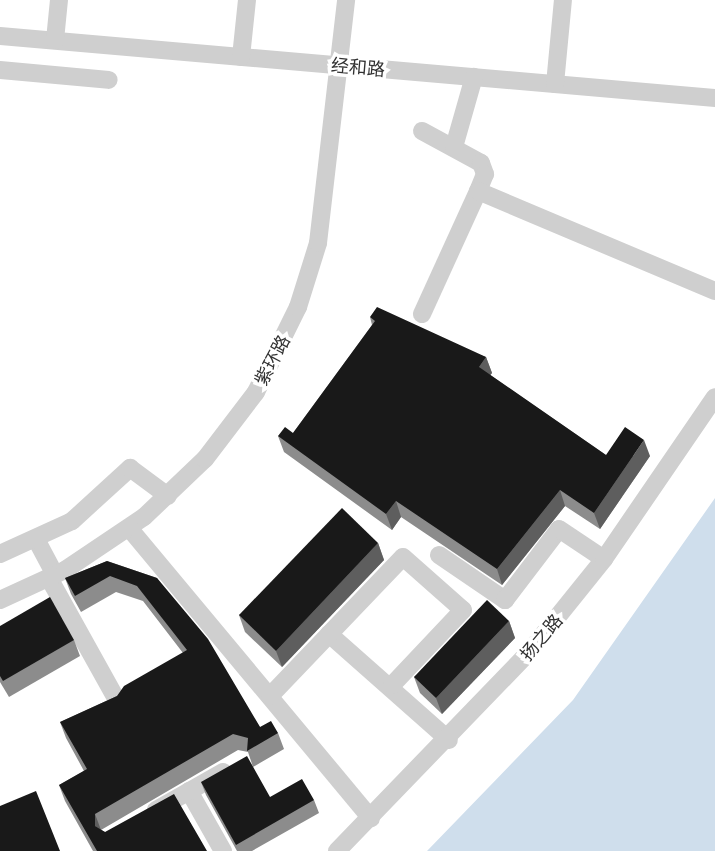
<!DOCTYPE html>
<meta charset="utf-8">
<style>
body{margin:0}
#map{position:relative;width:715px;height:851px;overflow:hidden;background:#fff;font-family:"Open Sans","Noto Sans SC",sans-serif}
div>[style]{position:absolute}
.water>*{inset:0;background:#cfdeec}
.minor>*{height:18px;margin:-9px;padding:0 9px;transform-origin:9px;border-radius:9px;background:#cfcfcf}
.wall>*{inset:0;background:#8c8c8c}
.shaded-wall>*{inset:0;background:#5e5e5e}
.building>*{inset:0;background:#191919}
span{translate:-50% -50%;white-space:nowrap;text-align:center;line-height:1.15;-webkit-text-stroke:7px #fff;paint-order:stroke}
.street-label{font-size:18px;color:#323232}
</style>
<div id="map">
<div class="water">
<div style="clip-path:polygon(715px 498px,715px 851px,427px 851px,573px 700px)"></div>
</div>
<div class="minor">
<div style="left:0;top:36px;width:718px;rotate:4.96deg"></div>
<div style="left:55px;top:40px;width:40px;rotate:-84.3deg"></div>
<div style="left:241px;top:57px;width:57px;rotate:-84deg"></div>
<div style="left:0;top:70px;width:109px;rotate:5.2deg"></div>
<div style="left:555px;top:84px;width:84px;rotate:-84.6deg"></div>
<div style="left:422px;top:131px;width:67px;rotate:28.5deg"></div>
<div style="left:481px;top:163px;width:12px;rotate:70deg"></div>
<div style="left:485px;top:174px;width:18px;rotate:112deg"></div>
<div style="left:454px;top:147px;width:73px;rotate:-74.1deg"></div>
<div style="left:422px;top:314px;width:135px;rotate:-65.5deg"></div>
<div style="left:478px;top:191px;width:257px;rotate:22.9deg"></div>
<div style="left:129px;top:528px;width:378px;rotate:50.2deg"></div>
<div style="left:37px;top:541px;width:38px;rotate:62deg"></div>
<div style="left:0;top:554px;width:79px;rotate:-24.6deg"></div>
<div style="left:72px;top:521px;width:79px;rotate:-42.4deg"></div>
<div style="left:130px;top:468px;width:47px;rotate:36.4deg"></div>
<div style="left:439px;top:555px;width:80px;rotate:34.3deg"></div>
<div style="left:505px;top:600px;width:89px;rotate:-52.7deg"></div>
<div style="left:559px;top:529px;width:54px;rotate:33.7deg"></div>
<div style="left:49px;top:578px;width:142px;rotate:60.9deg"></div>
<div style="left:0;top:600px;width:72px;rotate:-24.8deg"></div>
<div style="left:65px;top:570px;width:95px;rotate:-33.9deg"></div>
<div style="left:144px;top:517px;width:84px;rotate:-43.6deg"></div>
<div style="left:205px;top:459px;width:84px;rotate:-52.7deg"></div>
<div style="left:256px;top:392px;width:95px;rotate:-63.7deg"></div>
<div style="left:298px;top:307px;width:67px;rotate:-72.6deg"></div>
<div style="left:318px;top:243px;width:245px;rotate:-83.4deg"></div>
<div style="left:329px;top:634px;width:160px;rotate:41.5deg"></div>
<div style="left:270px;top:696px;width:192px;rotate:-46.3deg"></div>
<div style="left:403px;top:557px;width:80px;rotate:41.5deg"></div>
<div style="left:463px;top:610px;width:103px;rotate:133.4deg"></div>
<div style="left:189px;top:791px;width:69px;rotate:60.5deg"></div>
<div style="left:156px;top:810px;width:77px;rotate:-29.6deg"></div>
<div style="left:337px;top:851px;width:278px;rotate:-46deg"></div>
<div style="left:530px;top:651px;width:118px;rotate:-51.2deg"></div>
<div style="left:604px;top:559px;width:196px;rotate:-55.6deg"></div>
</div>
<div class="wall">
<div style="clip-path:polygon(370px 317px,486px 357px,492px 373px,490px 375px,606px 455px,650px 456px,600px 529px,565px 506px,502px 585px,401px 517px,392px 530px,284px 452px,278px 436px,293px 433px,372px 325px)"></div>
<div style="clip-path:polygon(378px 543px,384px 560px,282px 667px,245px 632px,239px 615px)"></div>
<div style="clip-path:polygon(107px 561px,157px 578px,260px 727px,278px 733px,284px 749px,253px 767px,248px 752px,238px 750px,101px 830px,105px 832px,207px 851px,93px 851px,65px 801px,59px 785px,84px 771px,66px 738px,60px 722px,117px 696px,183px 653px,143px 601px,116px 592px,81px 612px,71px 594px,65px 578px)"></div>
<div style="clip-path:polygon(509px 621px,515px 638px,442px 714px,420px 693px,414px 677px)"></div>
<div style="clip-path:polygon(0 626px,74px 640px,80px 656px,9px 697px,0 682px)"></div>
<div style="clip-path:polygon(201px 782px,270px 797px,314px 800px,319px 813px,252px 851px,237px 851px,206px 795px)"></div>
</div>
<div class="shaded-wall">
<div style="clip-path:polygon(486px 357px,492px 373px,484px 383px,479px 367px)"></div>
<div style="clip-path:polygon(644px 440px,650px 456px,600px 529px,594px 513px)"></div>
<div style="clip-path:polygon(560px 490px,565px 506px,502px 585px,497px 569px)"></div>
<div style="clip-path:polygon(396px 501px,401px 517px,392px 530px,386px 514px)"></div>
<div style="clip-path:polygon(378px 543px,384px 560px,282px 667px,276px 651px)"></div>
<div style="clip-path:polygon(509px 621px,515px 638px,442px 714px,436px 698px)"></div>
<div style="clip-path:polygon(95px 814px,101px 830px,95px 826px)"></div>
</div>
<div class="building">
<div style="clip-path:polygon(377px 307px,486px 357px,479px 367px,606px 455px,625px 427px,644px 440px,594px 513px,560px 490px,497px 569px,396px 501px,386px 514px,278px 436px,285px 427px,293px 433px,375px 321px,370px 317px)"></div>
<div style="clip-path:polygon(342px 508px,378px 543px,276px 651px,239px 615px)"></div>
<div style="clip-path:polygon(107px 561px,157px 578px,208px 639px,260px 727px,271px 721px,278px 733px,247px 751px,248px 738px,233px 734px,95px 814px,95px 826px,105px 832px,174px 794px,207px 851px,97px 851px,59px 785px,87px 769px,60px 722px,117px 696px,124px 686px,187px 650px,137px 586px,110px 576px,75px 596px,65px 578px)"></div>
<div style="clip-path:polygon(50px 597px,74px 640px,3px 681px,0 676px,0 626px)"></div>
<div style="clip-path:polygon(487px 600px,509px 621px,436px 698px,414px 677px)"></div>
<div style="clip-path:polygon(247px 756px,270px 797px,302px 779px,314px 800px,236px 845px,201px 782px)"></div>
<div style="clip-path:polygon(36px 791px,60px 851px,0 851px,0 806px)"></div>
</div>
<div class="street-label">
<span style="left:358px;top:67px;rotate:5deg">经和路</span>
<span style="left:272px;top:360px;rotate:-62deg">紫环路</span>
<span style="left:541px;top:637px;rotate:-50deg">扬之路</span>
</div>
</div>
